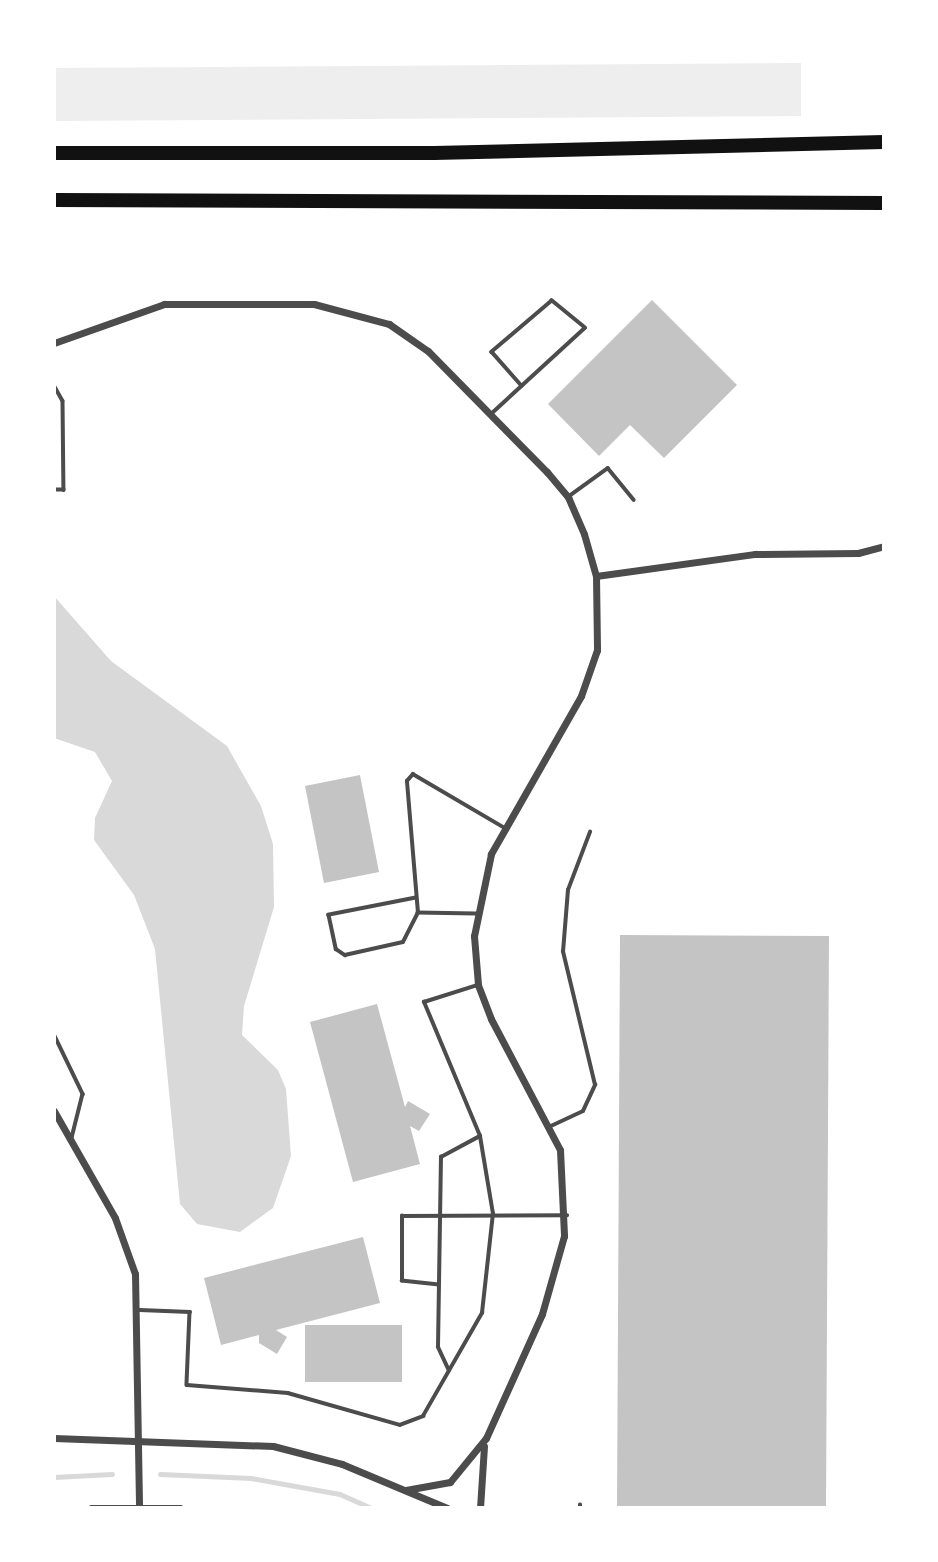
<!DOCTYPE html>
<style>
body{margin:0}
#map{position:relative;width:938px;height:1562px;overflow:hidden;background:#fff;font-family:"Fira Sans",sans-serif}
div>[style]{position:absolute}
.green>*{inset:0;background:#eee}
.water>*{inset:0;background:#d9d9d9}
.stream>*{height:4.5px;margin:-2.25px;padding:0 2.25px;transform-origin:2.25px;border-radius:2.25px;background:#d9d9d9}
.building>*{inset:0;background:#c4c4c4}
.service>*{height:3.5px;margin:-1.75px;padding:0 1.75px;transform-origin:1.75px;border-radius:1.75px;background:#4c4c4c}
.minor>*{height:7px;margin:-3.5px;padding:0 3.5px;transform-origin:3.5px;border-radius:3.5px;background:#4c4c4c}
.motorway>*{height:14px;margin:-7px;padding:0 7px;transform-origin:7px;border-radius:7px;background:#111}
span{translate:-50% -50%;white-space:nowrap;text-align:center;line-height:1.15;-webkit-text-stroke:7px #fff;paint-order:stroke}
.frame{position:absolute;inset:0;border:56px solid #fff;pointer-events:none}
</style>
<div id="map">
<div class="green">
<div style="clip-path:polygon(801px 63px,801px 116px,54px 121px,54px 68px)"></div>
</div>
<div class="water">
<div style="clip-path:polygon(54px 596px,111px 661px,227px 746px,261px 806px,273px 844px,274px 907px,244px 1006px,242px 1035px,278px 1070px,286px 1089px,291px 1156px,273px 1208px,240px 1232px,197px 1224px,180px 1204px,155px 949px,134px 895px,94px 840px,95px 818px,112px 781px,95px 752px,54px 738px)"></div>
</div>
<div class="stream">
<div style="left:160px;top:1474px;width:91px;rotate:2.5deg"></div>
<div style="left:251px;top:1478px;width:90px;rotate:10.2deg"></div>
<div style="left:340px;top:1494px;width:34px;rotate:24deg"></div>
<div style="left:54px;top:1477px;width:58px;rotate:-3deg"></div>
</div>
<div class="building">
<div style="clip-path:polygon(652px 300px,737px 385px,664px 458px,630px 425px,599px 456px,548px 404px)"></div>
<div style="clip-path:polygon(360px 775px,379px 872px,324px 883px,305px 786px)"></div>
<div style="clip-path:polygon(620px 935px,829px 936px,826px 1508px,617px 1508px)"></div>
<div style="clip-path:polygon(377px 1004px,405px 1107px,408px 1101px,430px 1114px,419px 1131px,410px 1126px,420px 1164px,353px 1182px,310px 1022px)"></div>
<div style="clip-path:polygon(363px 1237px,380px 1303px,276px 1330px,287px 1337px,277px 1354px,259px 1343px,259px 1335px,221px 1345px,204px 1278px)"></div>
<div style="clip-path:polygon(305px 1325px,402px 1325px,402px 1382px,305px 1382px)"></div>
</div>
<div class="service">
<div style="left:54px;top:385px;width:18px;rotate:61deg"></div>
<div style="left:63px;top:401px;width:89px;rotate:89.4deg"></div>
<div style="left:64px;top:490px;width:10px;rotate:180deg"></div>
<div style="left:491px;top:414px;width:127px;rotate:-42.5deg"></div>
<div style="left:585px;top:328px;width:43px;rotate:-140.7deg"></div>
<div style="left:552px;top:301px;width:79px;rotate:139.6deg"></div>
<div style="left:492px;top:352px;width:45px;rotate:48.6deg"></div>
<div style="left:568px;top:497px;width:49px;rotate:-35.9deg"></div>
<div style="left:608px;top:468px;width:41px;rotate:50.9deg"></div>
<div style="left:416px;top:898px;width:89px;rotate:168.9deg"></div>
<div style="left:329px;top:915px;width:35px;rotate:78deg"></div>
<div style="left:336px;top:949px;width:11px;rotate:34deg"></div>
<div style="left:345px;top:955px;width:59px;rotate:-12.6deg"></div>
<div style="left:403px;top:942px;width:33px;rotate:-63deg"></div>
<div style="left:476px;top:914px;width:58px;rotate:-179deg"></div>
<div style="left:418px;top:913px;width:132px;rotate:-94.8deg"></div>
<div style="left:407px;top:781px;width:9px;rotate:-49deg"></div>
<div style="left:413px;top:774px;width:107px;rotate:30.4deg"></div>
<div style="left:54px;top:1034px;width:67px;rotate:64.2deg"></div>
<div style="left:83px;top:1094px;width:45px;rotate:104deg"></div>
<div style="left:551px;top:1126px;width:35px;rotate:-25deg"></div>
<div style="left:583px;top:1111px;width:29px;rotate:-65deg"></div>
<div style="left:595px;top:1085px;width:137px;rotate:-103.5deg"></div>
<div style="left:563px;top:952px;width:62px;rotate:-85.4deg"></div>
<div style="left:568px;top:890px;width:62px;rotate:-69.2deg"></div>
<div style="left:439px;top:1285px;width:37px;rotate:-174deg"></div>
<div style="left:402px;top:1281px;width:65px;rotate:-90deg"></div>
<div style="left:402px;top:1216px;width:165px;rotate:-0.3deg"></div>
<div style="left:140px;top:1310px;width:50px;rotate:2.3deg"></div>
<div style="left:190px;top:1312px;width:73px;rotate:92.4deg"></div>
<div style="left:187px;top:1385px;width:101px;rotate:4.5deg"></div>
<div style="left:288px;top:1393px;width:116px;rotate:15.9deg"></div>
<div style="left:400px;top:1425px;width:25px;rotate:-21deg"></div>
<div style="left:423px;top:1416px;width:119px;rotate:-60.2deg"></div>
<div style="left:482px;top:1313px;width:100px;rotate:-83.7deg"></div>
<div style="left:493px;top:1214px;width:79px;rotate:-99.5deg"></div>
<div style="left:480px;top:1136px;width:145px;rotate:-112.7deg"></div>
<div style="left:424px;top:1002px;width:57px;rotate:-17.5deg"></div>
<div style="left:449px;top:1371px;width:26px;rotate:-115deg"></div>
<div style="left:438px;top:1347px;width:190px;rotate:-89.1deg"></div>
<div style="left:441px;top:1157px;width:44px;rotate:-28.3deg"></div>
<div style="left:580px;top:1508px;width:3px;rotate:-90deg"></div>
</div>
<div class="minor">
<div style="left:54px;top:343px;width:117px;rotate:-19.5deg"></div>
<div style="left:164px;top:304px;width:150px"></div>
<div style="left:314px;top:304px;width:78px;rotate:14.9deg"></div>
<div style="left:389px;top:324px;width:47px;rotate:34.7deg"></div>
<div style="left:428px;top:351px;width:170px;rotate:45.5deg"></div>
<div style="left:547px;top:472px;width:33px;rotate:50deg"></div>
<div style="left:568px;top:497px;width:40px;rotate:66.6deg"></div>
<div style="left:584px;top:534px;width:44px;rotate:74.1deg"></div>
<div style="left:596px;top:576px;width:74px;rotate:89.2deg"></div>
<div style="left:597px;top:650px;width:49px;rotate:109.2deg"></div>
<div style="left:581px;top:696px;width:182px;rotate:119.7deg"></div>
<div style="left:491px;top:854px;width:84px;rotate:101.7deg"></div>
<div style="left:474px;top:936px;width:49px;rotate:85.3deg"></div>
<div style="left:478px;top:985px;width:36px;rotate:69deg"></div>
<div style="left:491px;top:1019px;width:148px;rotate:62.2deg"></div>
<div style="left:560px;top:1150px;width:86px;rotate:87.3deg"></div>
<div style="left:564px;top:1236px;width:81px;rotate:105.8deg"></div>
<div style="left:542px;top:1314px;width:136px;rotate:114.3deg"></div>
<div style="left:486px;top:1438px;width:57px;rotate:129.3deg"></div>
<div style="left:450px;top:1482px;width:45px;rotate:169.7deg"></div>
<div style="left:596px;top:576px;width:161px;rotate:-7.9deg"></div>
<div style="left:755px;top:554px;width:103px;rotate:-0.6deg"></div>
<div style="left:858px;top:553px;width:27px;rotate:-15deg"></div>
<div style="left:54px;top:1111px;width:123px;rotate:60.3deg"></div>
<div style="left:115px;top:1218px;width:59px;rotate:70.3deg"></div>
<div style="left:135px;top:1274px;width:234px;rotate:89deg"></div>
<div style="left:54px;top:1438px;width:219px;rotate:2.1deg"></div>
<div style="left:273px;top:1446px;width:71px;rotate:14.6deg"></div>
<div style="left:342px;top:1464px;width:114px;rotate:22.7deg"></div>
<div style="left:91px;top:1508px;width:89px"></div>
<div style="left:480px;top:1508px;width:62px;rotate:-86.3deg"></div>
</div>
<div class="motorway">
<div style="left:54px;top:153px;width:380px"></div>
<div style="left:434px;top:153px;width:450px;rotate:-1.4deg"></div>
<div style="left:54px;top:200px;width:830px;rotate:0.21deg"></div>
</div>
<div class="frame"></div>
</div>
